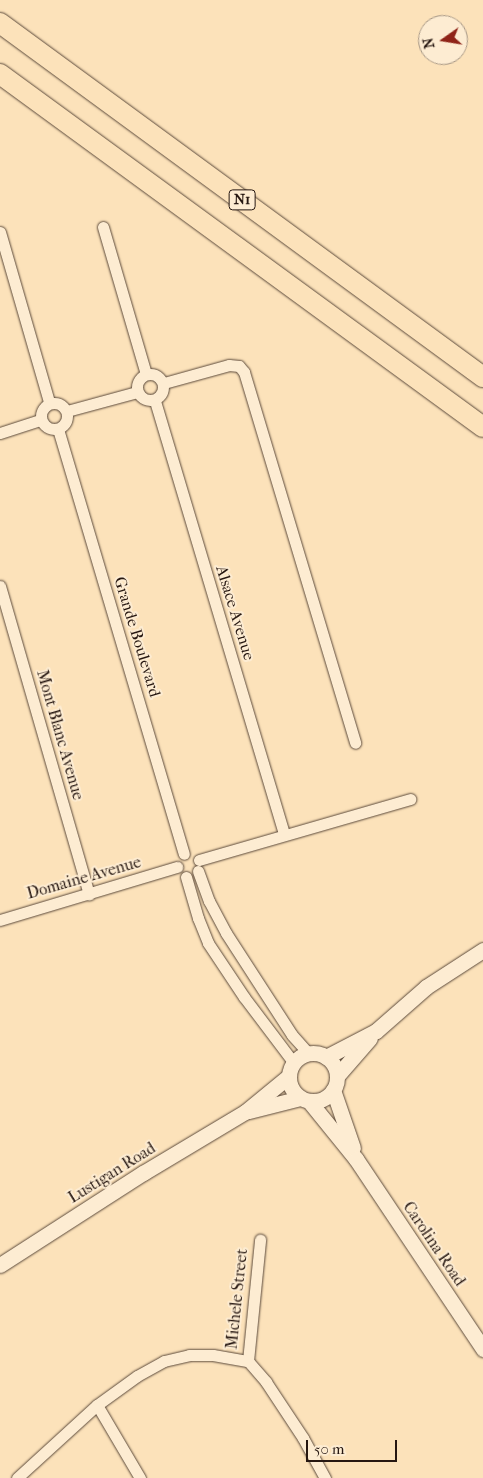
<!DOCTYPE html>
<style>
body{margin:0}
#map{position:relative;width:483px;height:1478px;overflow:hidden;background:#fce2ba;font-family:"IM FELL French Canon",serif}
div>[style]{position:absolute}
.roads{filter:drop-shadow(0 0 1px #5c4a3b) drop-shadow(0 0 1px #5c4a3b)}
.street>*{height:11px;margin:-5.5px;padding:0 5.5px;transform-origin:5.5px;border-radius:5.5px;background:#fdecd2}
.street>.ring{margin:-5.5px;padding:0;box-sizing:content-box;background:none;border:11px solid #fdecd2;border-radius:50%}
.secondary>*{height:15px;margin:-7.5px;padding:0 7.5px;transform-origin:7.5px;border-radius:7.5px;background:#fdecd2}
.secondary>.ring{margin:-7.5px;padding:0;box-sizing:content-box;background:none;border:15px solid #fdecd2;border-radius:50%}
.highway>*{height:20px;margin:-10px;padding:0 10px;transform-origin:10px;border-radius:10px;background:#fce2ba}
span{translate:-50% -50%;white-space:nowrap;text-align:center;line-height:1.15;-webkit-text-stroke:4px #fdecd2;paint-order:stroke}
.shield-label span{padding:1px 4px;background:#fdecd2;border:1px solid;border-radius:4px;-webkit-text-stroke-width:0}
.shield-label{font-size:15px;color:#261711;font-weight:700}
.street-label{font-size:16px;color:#261711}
.north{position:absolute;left:418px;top:15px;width:50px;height:50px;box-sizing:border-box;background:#fdecd2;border:1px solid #a79785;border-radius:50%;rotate:257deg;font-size:14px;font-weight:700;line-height:20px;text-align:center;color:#261711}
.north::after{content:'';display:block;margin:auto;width:18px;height:22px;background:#8f2418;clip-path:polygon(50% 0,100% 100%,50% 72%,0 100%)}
.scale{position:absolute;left:306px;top:1440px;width:91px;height:22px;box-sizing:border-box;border:2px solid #261711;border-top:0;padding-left:6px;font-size:15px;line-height:18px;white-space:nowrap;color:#261711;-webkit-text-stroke:4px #fdecd2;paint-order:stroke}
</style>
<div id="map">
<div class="roads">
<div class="street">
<div style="left:103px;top:227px;width:153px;rotate:73.7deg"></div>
<div style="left:0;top:232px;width:177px;rotate:73.9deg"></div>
<div class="ring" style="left:137px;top:374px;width:15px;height:15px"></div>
<div style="left:164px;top:383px;width:67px;rotate:-15.5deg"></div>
<div style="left:229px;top:365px;width:10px;rotate:6deg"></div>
<div style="left:239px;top:366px;width:8px;rotate:50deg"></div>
<div style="left:244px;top:372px;width:387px;rotate:73.3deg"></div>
<div style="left:155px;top:401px;width:452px;rotate:73.4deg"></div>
<div class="ring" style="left:41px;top:403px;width:15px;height:15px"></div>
<div style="left:67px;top:411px;width:73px;rotate:-15.2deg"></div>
<div style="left:58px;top:429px;width:443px;rotate:73.5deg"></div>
<div style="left:0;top:433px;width:42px;rotate:-18deg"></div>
<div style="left:0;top:586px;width:321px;rotate:73.9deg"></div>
<div style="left:199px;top:860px;width:220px;rotate:-16.1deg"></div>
<div style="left:198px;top:871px;width:32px;rotate:70deg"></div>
<div style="left:209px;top:901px;width:36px;rotate:62deg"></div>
<div style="left:226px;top:933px;width:121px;rotate:57.1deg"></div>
<div style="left:292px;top:1035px;width:25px;rotate:48deg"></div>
<div style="left:186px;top:877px;width:43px;rotate:73.7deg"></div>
<div style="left:198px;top:918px;width:27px;rotate:68deg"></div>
<div style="left:208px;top:943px;width:65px;rotate:56.3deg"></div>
<div style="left:244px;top:997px;width:83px;rotate:52.9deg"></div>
<div style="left:0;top:920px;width:185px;rotate:-16.7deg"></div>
<div style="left:248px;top:1361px;width:122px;rotate:-84.3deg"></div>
<div style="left:97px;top:1405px;width:85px;rotate:59.5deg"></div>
<div style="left:17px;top:1478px;width:108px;rotate:-42.4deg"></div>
<div style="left:97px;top:1405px;width:49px;rotate:-35.9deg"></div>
<div style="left:137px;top:1376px;width:31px;rotate:-29deg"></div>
<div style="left:164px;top:1361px;width:26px;rotate:-13deg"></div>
<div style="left:189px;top:1355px;width:24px"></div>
<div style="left:213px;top:1355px;width:36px;rotate:10deg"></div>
<div style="left:248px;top:1361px;width:28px;rotate:49deg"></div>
<div style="left:266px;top:1382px;width:67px;rotate:56.5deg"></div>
<div style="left:303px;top:1438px;width:46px;rotate:61.2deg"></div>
</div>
<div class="secondary">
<div class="ring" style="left:289px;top:1053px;width:33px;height:33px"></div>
<div style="left:326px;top:1057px;width:56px;rotate:-27.5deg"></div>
<div style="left:376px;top:1031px;width:67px;rotate:-41.3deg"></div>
<div style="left:426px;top:987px;width:68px;rotate:-33deg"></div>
<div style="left:337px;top:1076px;width:50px;rotate:-49deg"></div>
<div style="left:333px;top:1090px;width:61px;rotate:71deg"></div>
<div style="left:309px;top:1101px;width:75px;rotate:51deg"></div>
<div style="left:356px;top:1159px;width:229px;rotate:56.2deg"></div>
<div style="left:249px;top:1111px;width:53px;rotate:-14.3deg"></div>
<div style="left:0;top:1265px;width:170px;rotate:-32.8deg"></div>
<div style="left:143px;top:1173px;width:119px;rotate:-30.9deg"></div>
<div style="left:245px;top:1112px;width:57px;rotate:-39.3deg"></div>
</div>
<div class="highway">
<div style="left:0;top:23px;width:599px;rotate:36.24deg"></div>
<div style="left:0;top:74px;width:598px;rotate:36.16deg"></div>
</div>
</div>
<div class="shield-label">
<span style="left:242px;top:200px">N1</span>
</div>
<div class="street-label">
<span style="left:235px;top:613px;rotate:73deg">Alsace Avenue</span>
<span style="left:137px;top:637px;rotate:73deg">Grande Boulevard</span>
<span style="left:60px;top:735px;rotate:74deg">Mont Blanc Avenue</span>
<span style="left:84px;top:878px;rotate:-16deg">Domaine Avenue</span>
<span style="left:112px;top:1173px;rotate:-32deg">Lustigan Road</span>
<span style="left:434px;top:1244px;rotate:56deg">Carolina Road</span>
<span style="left:237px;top:1299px;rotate:-84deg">Michele Street</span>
</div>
<div class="north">N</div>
<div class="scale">50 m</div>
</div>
